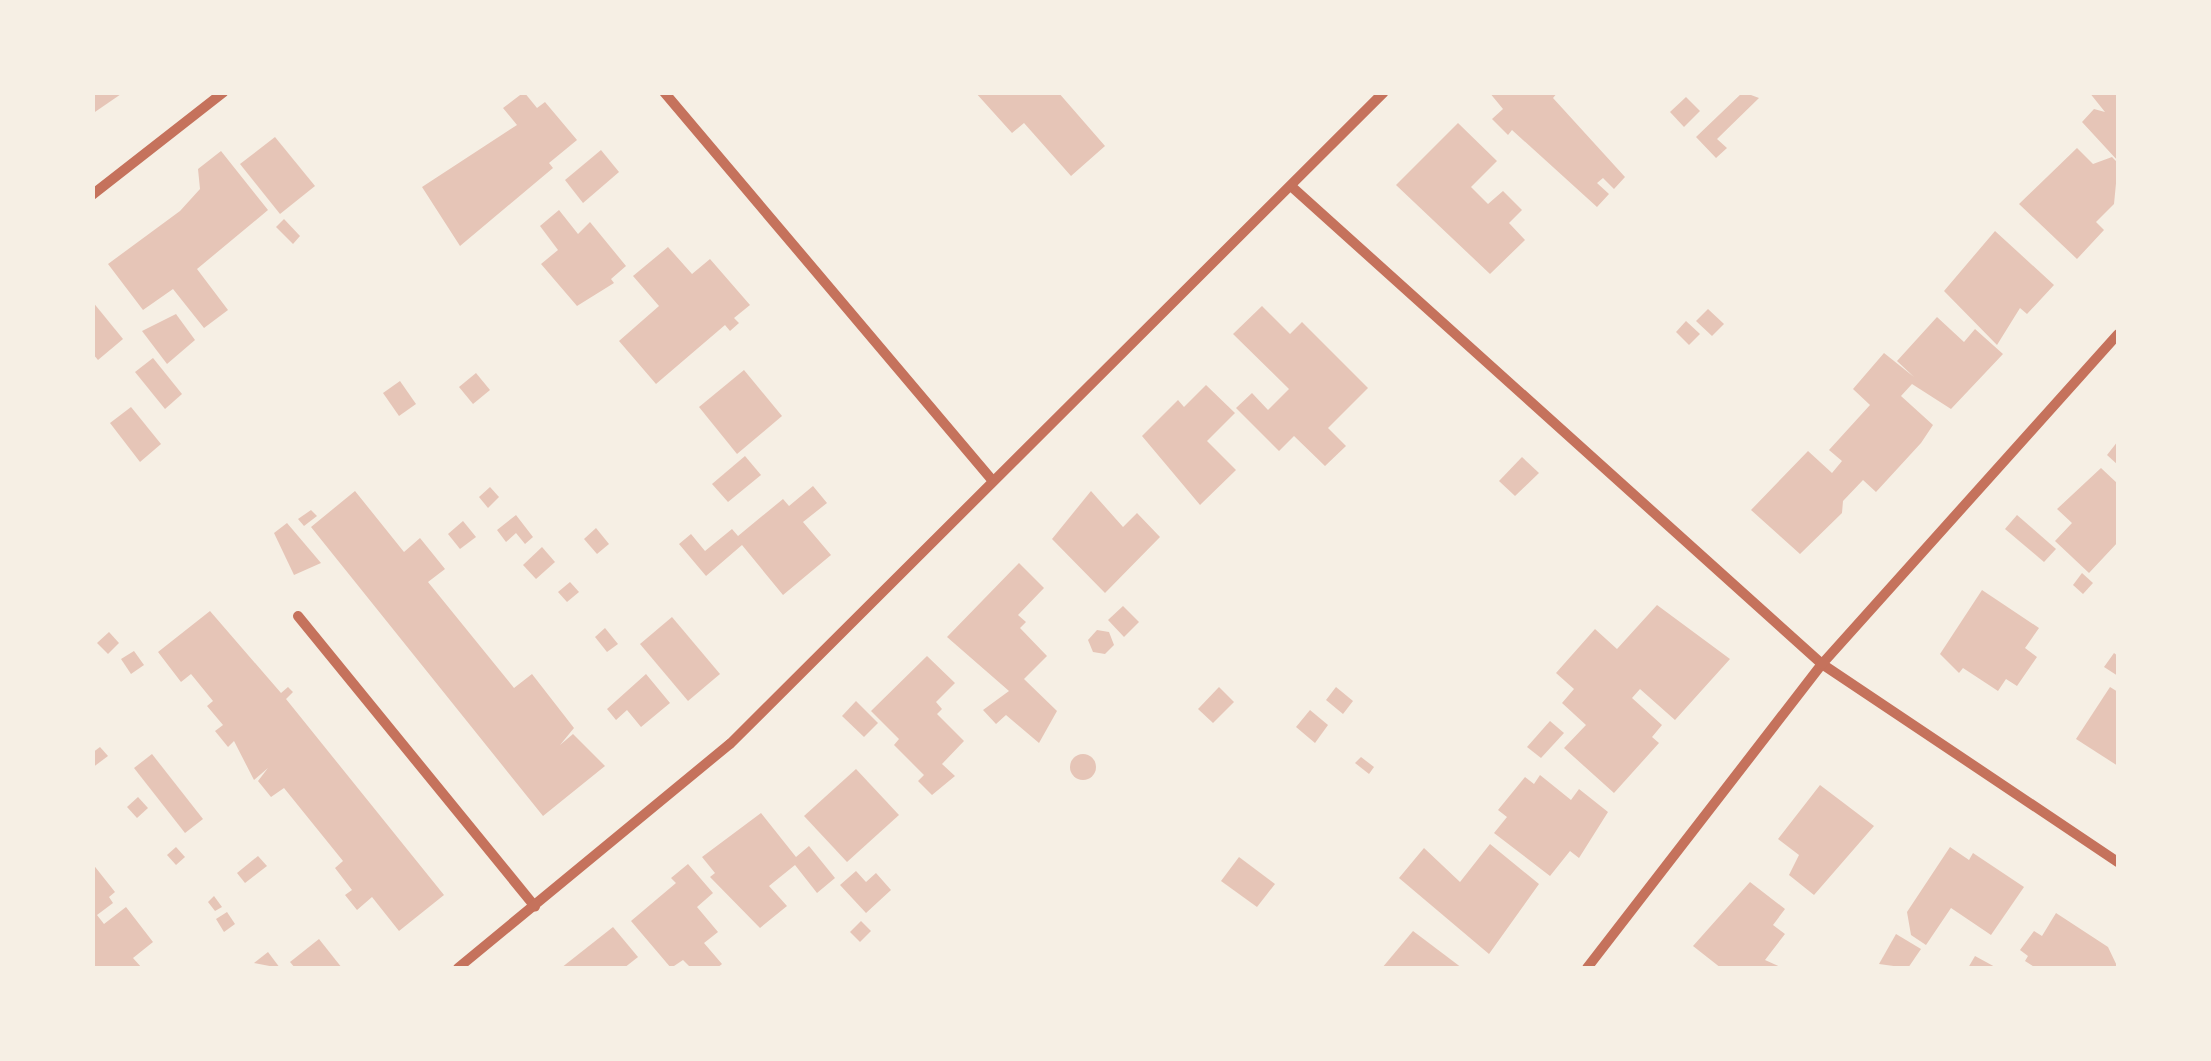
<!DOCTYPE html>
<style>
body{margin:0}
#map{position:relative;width:2211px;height:1061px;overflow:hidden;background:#f6efe4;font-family:"Open Sans",sans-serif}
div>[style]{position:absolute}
.building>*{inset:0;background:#e6c5b7}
.round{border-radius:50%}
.minor>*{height:10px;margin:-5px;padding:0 5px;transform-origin:5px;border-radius:5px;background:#c5725c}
span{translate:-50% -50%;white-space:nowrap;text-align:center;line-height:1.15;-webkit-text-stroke:9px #f6efe4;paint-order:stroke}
.frame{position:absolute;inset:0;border:95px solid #f6efe4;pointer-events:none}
</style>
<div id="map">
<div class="building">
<div style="clip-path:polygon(92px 92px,124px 92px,92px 114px)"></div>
<div style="clip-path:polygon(524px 92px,537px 108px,545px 102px,577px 140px,549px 163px,553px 168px,460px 246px,422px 187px,517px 125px,503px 108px)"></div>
<div style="clip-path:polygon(975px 92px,1058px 92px,1105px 146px,1071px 176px,1024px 123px,1012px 133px)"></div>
<div style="clip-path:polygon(1558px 92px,1553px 98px,1625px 177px,1614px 189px,1603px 178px,1597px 183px,1609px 194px,1597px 207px,1512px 130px,1508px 135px,1492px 119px,1503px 109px,1489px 92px)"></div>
<div style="clip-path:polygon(1743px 92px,1759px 98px,1717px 139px,1727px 148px,1716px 158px,1696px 137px)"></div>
<div style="clip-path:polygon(2089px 92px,2118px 92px,2118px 161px,2082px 122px,2094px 109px,2105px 112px)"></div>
<div style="clip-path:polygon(1686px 97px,1700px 111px,1684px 127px,1670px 112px)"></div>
<div style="clip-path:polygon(1458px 123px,1497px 161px,1471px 187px,1488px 204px,1503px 191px,1522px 210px,1509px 223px,1525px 240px,1490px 274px,1396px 185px)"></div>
<div style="clip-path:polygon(275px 137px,315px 186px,280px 214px,240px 164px)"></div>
<div style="clip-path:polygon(2077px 148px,2093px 164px,2112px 157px,2118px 163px,2114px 204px,2096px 222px,2104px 230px,2077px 259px,2019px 204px)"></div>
<div style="clip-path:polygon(601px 150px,619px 172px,583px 203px,565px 180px)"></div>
<div style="clip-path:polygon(221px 151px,268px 210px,197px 269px,228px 310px,204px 328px,173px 289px,143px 310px,108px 264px,180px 211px,200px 189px,198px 169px)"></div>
<div style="clip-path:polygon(559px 210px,578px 234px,590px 222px,626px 266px,611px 279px,614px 283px,577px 306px,541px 264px,558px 250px,540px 226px)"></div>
<div style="clip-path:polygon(284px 219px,300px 236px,293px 244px,276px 227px)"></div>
<div style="clip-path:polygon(1995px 231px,2054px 285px,2027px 314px,2020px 308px,1997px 345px,1944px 291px)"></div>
<div style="clip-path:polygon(668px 247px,692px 274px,710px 259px,750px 305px,734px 318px,739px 323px,730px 331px,725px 325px,656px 384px,619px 341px,659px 306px,633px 276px)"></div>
<div style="clip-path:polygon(92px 301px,123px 339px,98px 360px,92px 353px)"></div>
<div style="clip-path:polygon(1262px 306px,1290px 334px,1302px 322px,1368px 388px,1328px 428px,1346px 446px,1325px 466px,1294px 436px,1279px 451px,1236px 408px,1252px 393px,1268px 410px,1289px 389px,1233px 334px)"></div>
<div style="clip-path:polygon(1708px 309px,1724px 324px,1712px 336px,1696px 321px)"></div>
<div style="clip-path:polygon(176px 314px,195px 340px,167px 364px,142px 331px)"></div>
<div style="clip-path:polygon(1937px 317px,1964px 342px,1975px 329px,2003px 354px,1951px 409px,1912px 384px,1901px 396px,1933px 425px,1921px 443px,1876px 492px,1863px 480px,1843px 501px,1842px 513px,1800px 554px,1751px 510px,1808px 451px,1832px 473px,1842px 461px,1829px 450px,1870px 405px,1853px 389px,1884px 353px,1914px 377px,1897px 361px)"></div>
<div style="clip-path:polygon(1686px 321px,1700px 334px,1689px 345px,1676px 332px)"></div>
<div style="clip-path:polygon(153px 358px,182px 394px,165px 409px,135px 372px)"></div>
<div style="clip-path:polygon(744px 370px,782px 416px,737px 454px,699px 407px)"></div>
<div style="clip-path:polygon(476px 373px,490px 390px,473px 404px,459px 387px)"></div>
<div style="clip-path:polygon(400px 381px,416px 404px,399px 416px,383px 393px)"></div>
<div style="clip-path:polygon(1206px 385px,1235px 413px,1207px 441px,1236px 470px,1200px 505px,1142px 436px,1178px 400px,1184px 407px)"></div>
<div style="clip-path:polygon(131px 407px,161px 444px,140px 462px,110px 423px)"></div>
<div style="clip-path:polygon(2118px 441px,2118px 465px,2107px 455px)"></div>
<div style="clip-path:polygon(745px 456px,761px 475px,728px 502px,712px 484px)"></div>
<div style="clip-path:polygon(1522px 457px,1539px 473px,1515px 496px,1499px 481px)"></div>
<div style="clip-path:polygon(2101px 468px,2118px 484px,2118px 542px,2089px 573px,2055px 541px,2072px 523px,2057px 509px)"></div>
<div style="clip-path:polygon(813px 486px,827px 503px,803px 522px,831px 555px,783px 595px,742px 545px,706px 576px,679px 544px,691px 534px,705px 551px,732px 529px,738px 536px,783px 499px,789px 506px)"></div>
<div style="clip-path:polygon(490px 487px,499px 497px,488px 508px,479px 497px)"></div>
<div style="clip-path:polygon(355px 491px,404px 552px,420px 538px,445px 569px,428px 582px,514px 688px,532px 674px,574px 728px,560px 745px,573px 734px,605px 766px,543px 816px,311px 527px)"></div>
<div style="clip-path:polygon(1091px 491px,1123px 527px,1137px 513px,1160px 537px,1105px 593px,1052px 539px)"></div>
<div style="clip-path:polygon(311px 510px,317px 516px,304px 526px,298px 519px)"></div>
<div style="clip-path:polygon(516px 515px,533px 537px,525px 544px,516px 533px,506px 542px,497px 530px)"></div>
<div style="clip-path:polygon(2017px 515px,2056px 549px,2044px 562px,2005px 529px)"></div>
<div style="clip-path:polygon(463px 521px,476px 537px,460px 549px,448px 534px)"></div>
<div style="clip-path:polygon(287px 523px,321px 563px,294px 575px,274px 533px)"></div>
<div style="clip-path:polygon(596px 528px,609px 544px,597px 554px,584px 539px)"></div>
<div style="clip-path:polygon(542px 547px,555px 562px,536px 579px,523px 565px)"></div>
<div style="clip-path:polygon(1019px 563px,1044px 588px,1018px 615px,1026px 622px,1020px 628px,1047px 656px,1024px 679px,1057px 711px,1039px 743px,1006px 715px,996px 724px,983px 710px,1009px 691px,947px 637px)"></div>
<div style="clip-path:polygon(2082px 573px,2093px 583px,2083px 594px,2073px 585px)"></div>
<div style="clip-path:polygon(570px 582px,579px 592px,567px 602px,558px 592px)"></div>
<div style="clip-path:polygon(1982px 590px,2039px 628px,2025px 648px,2037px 657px,2017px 686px,2006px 679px,1998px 691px,1963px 668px,1959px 673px,1940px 654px)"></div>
<div style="clip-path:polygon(1657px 605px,1730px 659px,1675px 720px,1640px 689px,1632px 698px,1662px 725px,1652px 737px,1659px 743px,1614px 793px,1564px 748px,1586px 725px,1562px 703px,1574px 689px,1556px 673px,1595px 629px,1617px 649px)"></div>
<div style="clip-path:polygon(1123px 606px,1139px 622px,1124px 637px,1108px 620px)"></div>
<div style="clip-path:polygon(210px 611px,281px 693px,288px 687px,293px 692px,286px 699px,444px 895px,399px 931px,372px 897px,357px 910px,345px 895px,352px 890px,335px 868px,343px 861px,284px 788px,271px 797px,258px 781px,268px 768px,254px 780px,234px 741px,228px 747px,215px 731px,223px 725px,207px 706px,213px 701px,191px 674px,181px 682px,158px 652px)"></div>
<div style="clip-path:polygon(672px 617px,720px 674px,688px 701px,640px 644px)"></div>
<div style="clip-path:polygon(605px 628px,618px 644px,607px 652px,595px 637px)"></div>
<div style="clip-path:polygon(1097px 630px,1109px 632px,1114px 645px,1105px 654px,1093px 652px,1088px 640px)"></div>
<div style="clip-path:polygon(109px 632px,119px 643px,108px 654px,97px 643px)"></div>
<div style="clip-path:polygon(134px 651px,144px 665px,131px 674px,121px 659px)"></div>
<div style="clip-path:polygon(2114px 653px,2118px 656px,2118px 676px,2104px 667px)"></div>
<div style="clip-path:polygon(927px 656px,955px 683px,936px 702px,942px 709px,937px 714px,964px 741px,942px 764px,955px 776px,932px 795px,918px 781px,924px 775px,894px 745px,899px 739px,871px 711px)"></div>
<div style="clip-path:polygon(646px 674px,670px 703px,641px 727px,627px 710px,616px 720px,607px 709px)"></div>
<div style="clip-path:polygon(1219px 687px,1234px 702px,1213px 723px,1198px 709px)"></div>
<div style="clip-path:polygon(1336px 687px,1353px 701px,1343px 714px,1326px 700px)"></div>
<div style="clip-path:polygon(2110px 687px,2118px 692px,2118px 766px,2076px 739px)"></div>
<div style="clip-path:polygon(856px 701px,878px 723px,864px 737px,842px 716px)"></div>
<div style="clip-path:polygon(1310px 710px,1328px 725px,1315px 743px,1296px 727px)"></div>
<div style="clip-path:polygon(1550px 721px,1564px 733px,1541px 758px,1527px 747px)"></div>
<div style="clip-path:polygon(100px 747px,108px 756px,92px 768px,92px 753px)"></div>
<div style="clip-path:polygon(152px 754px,203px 819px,185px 833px,134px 768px)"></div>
<div class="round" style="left:1070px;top:754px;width:26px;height:26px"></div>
<div style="clip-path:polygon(1361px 757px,1374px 767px,1369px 774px,1355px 763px)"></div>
<div style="clip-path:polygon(856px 769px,899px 815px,847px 862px,804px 816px)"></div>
<div style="clip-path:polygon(1540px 775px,1571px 800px,1579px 789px,1608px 812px,1579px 858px,1570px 851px,1550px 876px,1494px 833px,1507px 817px,1498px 810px,1525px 777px,1534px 784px)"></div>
<div style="clip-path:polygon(1820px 785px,1874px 826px,1814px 895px,1789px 875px,1799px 855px,1778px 839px)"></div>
<div style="clip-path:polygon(138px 797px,148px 808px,137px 818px,127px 807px)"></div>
<div style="clip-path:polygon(761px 813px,796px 857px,809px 846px,835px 878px,817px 893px,795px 865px,769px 886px,787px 906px,760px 928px,710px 877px,715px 873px,702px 857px)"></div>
<div style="clip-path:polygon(1490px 844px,1539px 884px,1489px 954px,1399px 878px,1424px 848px,1460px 882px)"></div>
<div style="clip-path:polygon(176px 847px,185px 857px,176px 865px,167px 855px)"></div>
<div style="clip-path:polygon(1950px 847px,1969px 860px,1973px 853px,2024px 887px,1991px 935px,1951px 908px,1926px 945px,1911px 935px,1907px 912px)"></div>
<div style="clip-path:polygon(258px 856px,267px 866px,245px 883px,237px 873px)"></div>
<div style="clip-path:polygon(1239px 857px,1275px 884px,1257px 907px,1221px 881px)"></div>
<div style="clip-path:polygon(92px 863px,115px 892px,109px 897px,113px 903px,97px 915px,104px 924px,126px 907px,153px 942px,133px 958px,142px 968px,92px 968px)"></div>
<div style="clip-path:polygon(688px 864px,713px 893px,697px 907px,718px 932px,704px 943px,722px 964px,717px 968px,691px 968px,683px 960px,671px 968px,631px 921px,676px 883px,671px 878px)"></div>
<div style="clip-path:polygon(856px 871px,866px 882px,876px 873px,891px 890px,866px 913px,840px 885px)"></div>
<div style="clip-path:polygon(1750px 882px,1785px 909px,1773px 925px,1785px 934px,1765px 960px,1783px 968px,1721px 968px,1693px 946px)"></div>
<div style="clip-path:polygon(214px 896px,222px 907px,215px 911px,208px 902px)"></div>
<div style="clip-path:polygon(227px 912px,235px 924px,224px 932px,216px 919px)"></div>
<div style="clip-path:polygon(2056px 913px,2108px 947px,2118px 968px,2036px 968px,2025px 961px,2028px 956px,2020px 950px,2034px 931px,2042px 936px)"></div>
<div style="clip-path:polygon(861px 921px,871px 931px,860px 942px,850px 932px)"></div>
<div style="clip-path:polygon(613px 927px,638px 957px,624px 968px,561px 968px)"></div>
<div style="clip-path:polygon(1413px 931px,1462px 968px,1382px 968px)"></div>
<div style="clip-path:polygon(1896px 934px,1921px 949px,1908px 968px,1879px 964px)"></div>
<div style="clip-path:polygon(319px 939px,342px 968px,295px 968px,290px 962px)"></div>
<div style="clip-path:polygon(268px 952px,280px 968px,254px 963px)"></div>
<div style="clip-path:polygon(1975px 956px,1997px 968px,1968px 968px)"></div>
</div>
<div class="minor">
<div style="left:664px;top:92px;width:509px;rotate:49.78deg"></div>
<div style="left:1292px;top:187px;width:713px;rotate:41.99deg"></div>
<div style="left:1822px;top:664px;width:356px;rotate:33.8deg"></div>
<div style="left:92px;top:195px;width:167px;rotate:-38deg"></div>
<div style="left:298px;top:616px;width:375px;rotate:50.8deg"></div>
<div style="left:458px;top:968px;width:352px;rotate:-39.5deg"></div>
<div style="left:730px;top:744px;width:923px;rotate:-44.91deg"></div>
<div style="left:1587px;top:968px;width:384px;rotate:-52.3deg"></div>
<div style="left:1822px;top:664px;width:443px;rotate:-48.1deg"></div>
</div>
<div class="frame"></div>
</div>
